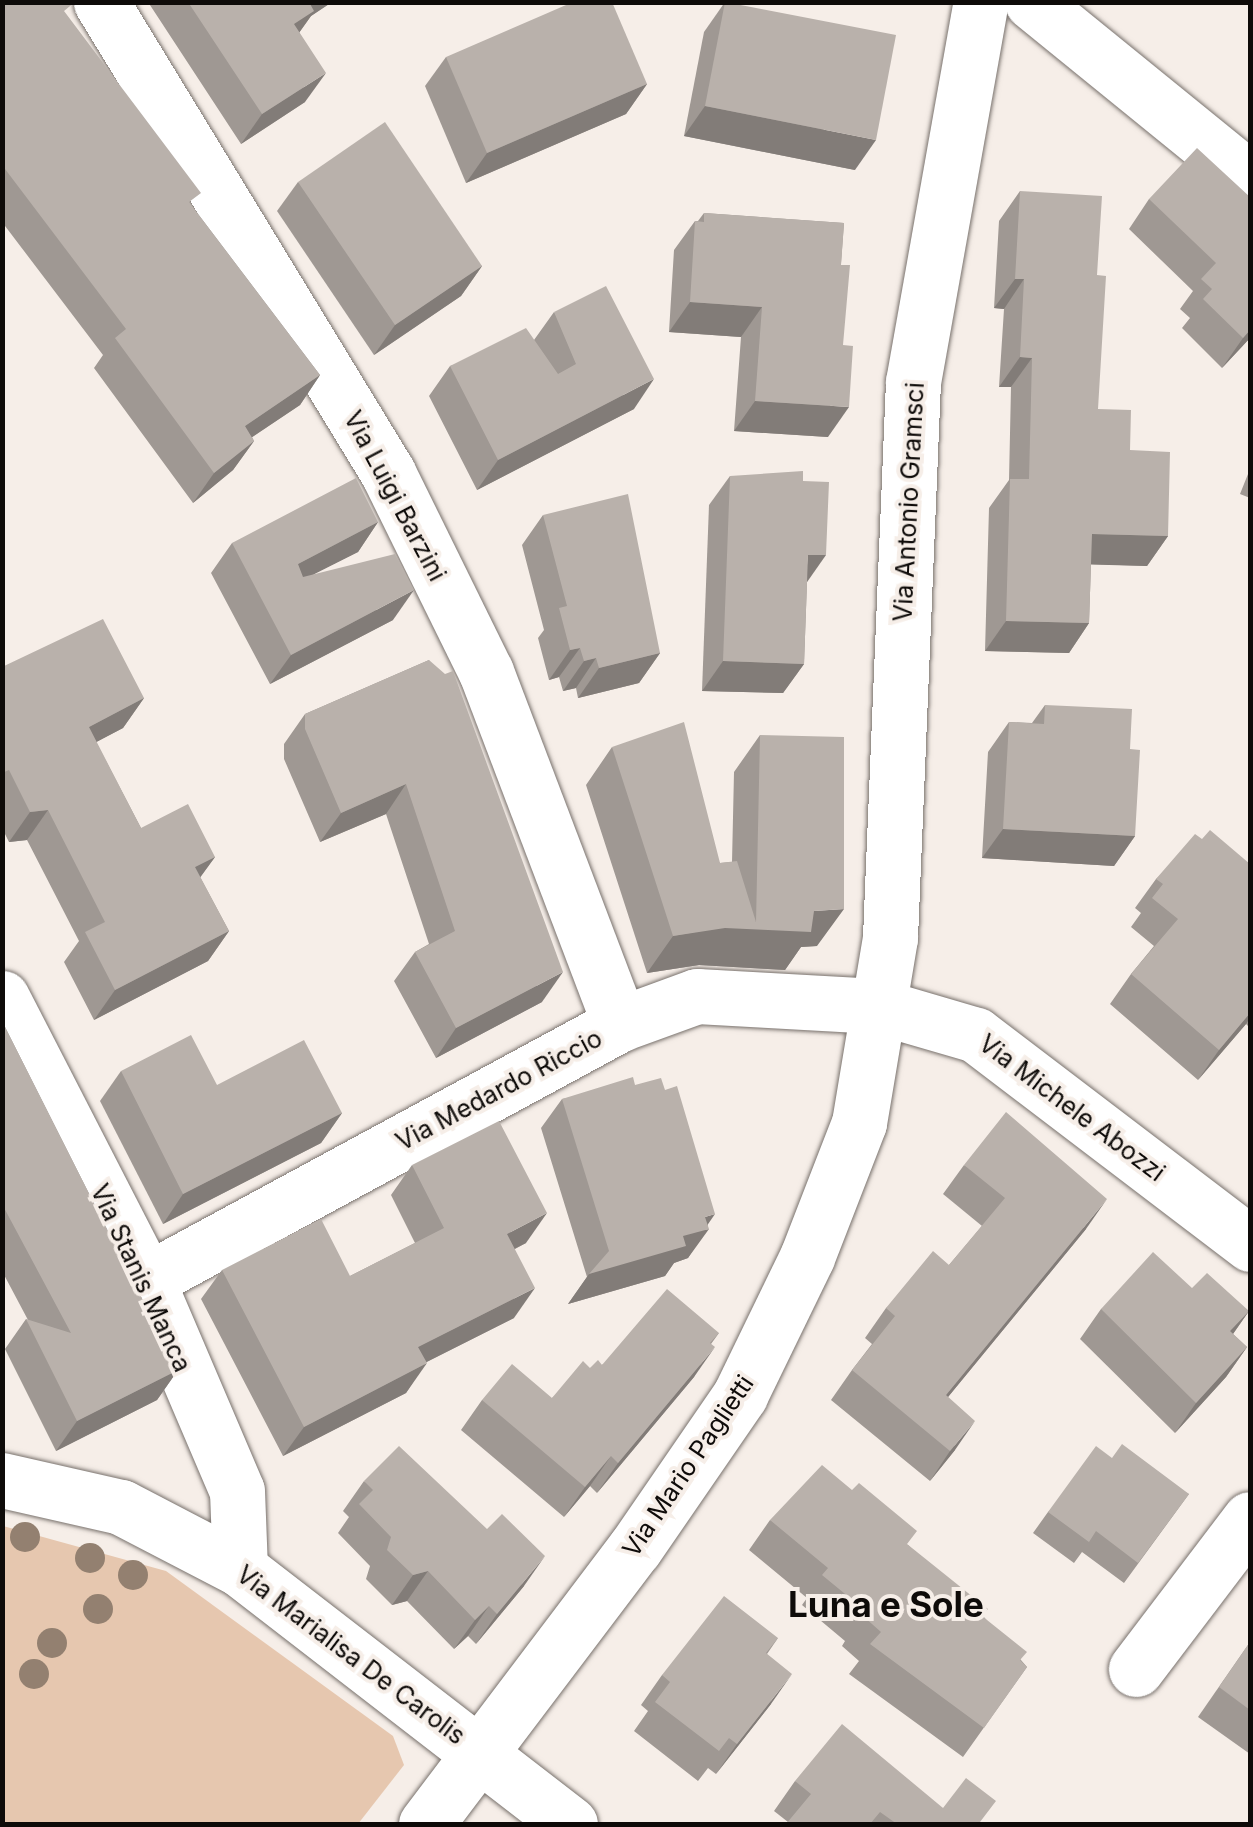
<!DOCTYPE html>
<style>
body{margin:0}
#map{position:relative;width:1253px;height:1827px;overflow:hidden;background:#f6eee8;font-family:Inter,sans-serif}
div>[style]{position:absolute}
.green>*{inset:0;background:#e6c7af}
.roads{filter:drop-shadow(0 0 2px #78716c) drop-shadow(0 0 2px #78716c)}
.minor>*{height:55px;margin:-27.5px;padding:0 27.5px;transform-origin:27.5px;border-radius:27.5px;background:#fff}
.major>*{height:55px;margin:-27.5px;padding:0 27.5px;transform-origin:27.5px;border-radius:27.5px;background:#fff}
.trees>*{width:30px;height:30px;margin:-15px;border-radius:50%;background:#938070}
.wall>*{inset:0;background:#9f9893}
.shaded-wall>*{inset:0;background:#827c78}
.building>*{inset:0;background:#b9b1ab}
span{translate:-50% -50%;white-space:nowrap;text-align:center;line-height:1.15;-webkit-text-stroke:8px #f6eee8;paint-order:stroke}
.street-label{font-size:25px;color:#0e0b09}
.district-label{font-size:35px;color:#0e0b09;font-weight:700}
.frame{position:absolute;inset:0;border:5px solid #0e0b09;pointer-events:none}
</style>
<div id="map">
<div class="green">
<div style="clip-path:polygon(3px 1526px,166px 1571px,393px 1736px,404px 1765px,358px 1824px,3px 1824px)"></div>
</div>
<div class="roads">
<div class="minor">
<div style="left:101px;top:2px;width:552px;rotate:58.64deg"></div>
<div style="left:388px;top:473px;width:222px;rotate:63.8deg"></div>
<div style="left:486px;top:672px;width:377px;rotate:69.2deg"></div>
<div style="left:1032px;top:2px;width:281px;rotate:39.1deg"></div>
<div style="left:2px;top:998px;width:317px;rotate:62.8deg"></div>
<div style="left:147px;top:1280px;width:229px;rotate:66.9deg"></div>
<div style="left:237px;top:1491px;width:78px;rotate:87.8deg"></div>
<div style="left:147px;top:1280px;width:538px;rotate:-28.42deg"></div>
<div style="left:620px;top:1024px;width:82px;rotate:-20deg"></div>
<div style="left:697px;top:996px;width:180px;rotate:3.2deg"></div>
<div style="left:877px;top:1006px;width:103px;rotate:16.3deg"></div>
<div style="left:976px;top:1035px;width:345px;rotate:37.3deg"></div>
<div style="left:2px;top:1480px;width:122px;rotate:12.8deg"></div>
<div style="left:121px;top:1507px;width:134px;rotate:27.5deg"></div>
<div style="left:240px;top:1569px;width:417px;rotate:37.7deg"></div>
<div style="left:1136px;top:1669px;width:188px;rotate:-52.8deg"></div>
</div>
<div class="major">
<div style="left:426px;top:1824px;width:346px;rotate:-52.9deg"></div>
<div style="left:635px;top:1548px;width:186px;rotate:-55.5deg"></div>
<div style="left:740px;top:1395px;width:153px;rotate:-64.1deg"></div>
<div style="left:807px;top:1257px;width:144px;rotate:-68.8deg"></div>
<div style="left:859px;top:1123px;width:189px;rotate:-80.5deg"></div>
<div style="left:890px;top:937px;width:555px;rotate:-87.63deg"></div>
<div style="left:913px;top:382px;width:386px;rotate:-79.9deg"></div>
</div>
</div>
<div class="trees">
<div style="left:25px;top:1537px"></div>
<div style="left:90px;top:1558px"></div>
<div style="left:133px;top:1575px"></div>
<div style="left:98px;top:1609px"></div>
<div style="left:52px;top:1643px"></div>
<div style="left:34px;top:1674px"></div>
</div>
<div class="wall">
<div style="clip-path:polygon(2px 2px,67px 16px,192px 206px,320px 375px,300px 405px,252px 437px,254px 441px,233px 470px,193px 503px,94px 368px,103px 355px,2px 222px)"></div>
<div style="clip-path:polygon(148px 2px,332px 2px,311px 16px,299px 33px,305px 102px,241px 144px)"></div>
<div style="clip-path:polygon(725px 2px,855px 170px,684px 136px,704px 32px)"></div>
<div style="clip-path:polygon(446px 57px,647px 84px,626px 114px,466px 183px,425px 86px)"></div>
<div style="clip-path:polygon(298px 182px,482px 266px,461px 296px,374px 355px,277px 211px)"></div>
<div style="clip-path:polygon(1020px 191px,1097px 275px,1098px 409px,1130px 450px,1168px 536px,1147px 566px,1091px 564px,1089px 623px,1069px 653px,985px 651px,989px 508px,1009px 480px,1011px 387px,999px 387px,1004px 309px,994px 308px,999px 221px)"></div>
<div style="clip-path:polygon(1250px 197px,1250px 338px,1222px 368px,1182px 328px,1190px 318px,1180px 309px,1193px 291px,1129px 229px,1149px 199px)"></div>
<div style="clip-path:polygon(704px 213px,844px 223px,828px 437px,734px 431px,741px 337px,669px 332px,674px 250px,695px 221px,698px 221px)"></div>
<div style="clip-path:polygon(554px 312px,634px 409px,477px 490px,429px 396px,450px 366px,534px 340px)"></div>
<div style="clip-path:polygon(1250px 469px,1250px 498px,1240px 494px)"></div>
<div style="clip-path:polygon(730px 476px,807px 582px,804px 664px,783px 693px,702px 691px,709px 505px)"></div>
<div style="clip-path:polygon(543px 515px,660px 653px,639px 683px,578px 698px,576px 688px,563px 691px,559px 677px,549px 680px,538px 638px,544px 630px,522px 545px)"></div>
<div style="clip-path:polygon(378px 522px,358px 552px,313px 574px,393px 620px,270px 684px,211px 573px,232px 543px)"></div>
<div style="clip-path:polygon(429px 660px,542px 1002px,436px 1058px,394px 981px,415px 952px,429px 944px,386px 814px,320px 842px,284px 759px,284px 744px,305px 714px)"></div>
<div style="clip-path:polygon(2px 667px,144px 698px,123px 728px,96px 742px,141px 828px,215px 857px,200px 877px,229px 931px,208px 961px,94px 1020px,64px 962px,79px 941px,27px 840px,9px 842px,2px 828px)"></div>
<div style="clip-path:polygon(1045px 705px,1130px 749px,1135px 836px,1114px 866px,982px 858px,988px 752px,1009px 722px,1032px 723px)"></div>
<div style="clip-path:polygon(760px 735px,817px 946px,801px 947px,785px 970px,699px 965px,647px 973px,586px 785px,612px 747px,720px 863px,732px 862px,734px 772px)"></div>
<div style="clip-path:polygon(1202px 839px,1250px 864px,1250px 1028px,1246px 1024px,1198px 1080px,1110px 1004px,1131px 974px,1154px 946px,1131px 927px,1141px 913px,1135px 908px,1156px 879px)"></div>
<div style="clip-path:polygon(2px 1021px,178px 1370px,157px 1400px,56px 1451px,5px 1349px,26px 1319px,28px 1320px,2px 1271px)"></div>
<div style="clip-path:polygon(121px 1071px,217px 1085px,342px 1113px,321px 1143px,163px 1224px,100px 1101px)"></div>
<div style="clip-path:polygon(635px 1085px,708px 1225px,688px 1258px,674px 1263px,665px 1276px,568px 1304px,587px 1277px,541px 1128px,562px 1099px)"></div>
<div style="clip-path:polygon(412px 1165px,526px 1243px,515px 1249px,514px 1318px,426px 1362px,406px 1393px,283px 1456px,201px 1299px,222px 1270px,350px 1276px,415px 1243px,391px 1195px)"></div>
<div style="clip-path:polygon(964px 1165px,1086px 1229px,948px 1397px,955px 1450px,930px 1481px,831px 1400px,852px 1370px,872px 1344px,865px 1338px,886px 1308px,949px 1265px,982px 1226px,943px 1194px)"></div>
<div style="clip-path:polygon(1192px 1288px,1249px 1311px,1233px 1334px,1247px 1347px,1226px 1377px,1175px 1433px,1080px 1339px,1101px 1309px)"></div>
<div style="clip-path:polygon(719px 1333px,711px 1344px,694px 1377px,597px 1493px,590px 1486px,564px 1517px,461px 1430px,482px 1400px,552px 1398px,590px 1368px)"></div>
<div style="clip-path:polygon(1112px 1458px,1189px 1494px,1124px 1583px,1082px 1552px,1074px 1563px,1033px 1533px,1048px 1512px)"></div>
<div style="clip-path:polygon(364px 1481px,524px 1586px,476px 1644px,468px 1636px,454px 1649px,407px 1601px,392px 1605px,366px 1579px,370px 1566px,338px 1533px,349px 1517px,343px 1511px)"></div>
<div style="clip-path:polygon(770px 1520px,908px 1545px,983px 1616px,1027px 1667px,963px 1757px,849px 1674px,859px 1661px,842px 1646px,845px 1641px,802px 1605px,807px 1598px,749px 1550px)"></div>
<div style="clip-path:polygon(778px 1638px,767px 1654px,771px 1704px,716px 1774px,708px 1768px,698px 1781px,634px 1731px,648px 1711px,641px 1705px,662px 1675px)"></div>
<div style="clip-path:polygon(1250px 1642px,1250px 1754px,1198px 1717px)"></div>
<div style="clip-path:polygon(795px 1781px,943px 1808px,983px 1824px,786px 1824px,788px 1822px,774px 1811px)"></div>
</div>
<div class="shaded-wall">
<div style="clip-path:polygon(308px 2px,332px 2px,311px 16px,293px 41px,273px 54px)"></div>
<div style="clip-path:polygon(326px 73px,305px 102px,241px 144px,262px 114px)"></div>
<div style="clip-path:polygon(647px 84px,626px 114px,466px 183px,487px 153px)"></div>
<div style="clip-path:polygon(705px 106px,876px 140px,855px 170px,684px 136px)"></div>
<div style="clip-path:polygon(482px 266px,461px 296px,374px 355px,395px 325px)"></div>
<div style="clip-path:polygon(1015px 279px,1024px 279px,1004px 309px,994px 308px)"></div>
<div style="clip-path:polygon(690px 302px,762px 307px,741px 337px,669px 332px)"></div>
<div style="clip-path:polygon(1250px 330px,1250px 338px,1222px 368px,1243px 338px)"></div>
<div style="clip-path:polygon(1020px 357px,1032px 358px,1011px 387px,999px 387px)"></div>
<div style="clip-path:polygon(320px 375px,300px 405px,224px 456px,245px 426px)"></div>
<div style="clip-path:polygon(654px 379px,634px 409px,477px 490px,498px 460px)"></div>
<div style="clip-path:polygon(755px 401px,849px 407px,828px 437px,734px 431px)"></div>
<div style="clip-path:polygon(254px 441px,233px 470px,193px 503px,214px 473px)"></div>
<div style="clip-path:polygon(378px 522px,358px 552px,277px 593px,298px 564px)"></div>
<div style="clip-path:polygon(1092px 534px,1168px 536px,1147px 566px,1071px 564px)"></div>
<div style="clip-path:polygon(808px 555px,826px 555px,805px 585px)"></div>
<div style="clip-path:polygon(414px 590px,393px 620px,270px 684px,291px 655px)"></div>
<div style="clip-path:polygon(1006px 621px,1089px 623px,1069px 653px,985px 651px)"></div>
<div style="clip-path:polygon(580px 648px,559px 677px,549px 680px,570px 650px)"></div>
<div style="clip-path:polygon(660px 653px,639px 683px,578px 698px,599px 668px)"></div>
<div style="clip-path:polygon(596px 658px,576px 688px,563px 691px,584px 661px)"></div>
<div style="clip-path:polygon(723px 661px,804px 664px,783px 693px,702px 691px)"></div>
<div style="clip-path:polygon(144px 698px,123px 728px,68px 757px,89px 727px)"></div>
<div style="clip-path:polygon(406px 784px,386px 814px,320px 842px,341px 813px)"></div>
<div style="clip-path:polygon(48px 810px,27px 840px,9px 842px,30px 812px)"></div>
<div style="clip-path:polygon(1003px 829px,1135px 836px,1114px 866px,982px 858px)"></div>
<div style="clip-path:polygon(215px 857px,194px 886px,195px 867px)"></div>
<div style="clip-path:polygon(844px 909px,817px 946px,801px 947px,785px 970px,699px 965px,647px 973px,673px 936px,814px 911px)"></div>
<div style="clip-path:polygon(229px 931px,208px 961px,94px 1020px,115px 990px)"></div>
<div style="clip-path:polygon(563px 972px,542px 1002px,436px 1058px,456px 1028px)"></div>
<div style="clip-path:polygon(1250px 1013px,1250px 1018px,1246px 1024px,1198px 1080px,1219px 1050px)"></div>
<div style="clip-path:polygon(342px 1113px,321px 1143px,163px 1224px,183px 1194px)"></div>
<div style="clip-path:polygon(1107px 1199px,1086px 1229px,925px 1425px,946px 1395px)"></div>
<div style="clip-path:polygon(547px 1213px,526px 1243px,486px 1263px,507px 1234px)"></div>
<div style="clip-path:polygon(715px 1214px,704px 1230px,709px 1229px,688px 1258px,674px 1263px,665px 1276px,568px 1304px,589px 1274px,705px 1217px)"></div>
<div style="clip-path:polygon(535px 1288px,514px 1318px,397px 1377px,418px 1347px)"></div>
<div style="clip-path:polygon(1249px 1311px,1228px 1341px,1230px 1331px)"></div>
<div style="clip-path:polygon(715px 1347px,694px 1377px,597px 1493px,618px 1463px)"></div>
<div style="clip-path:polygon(1247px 1347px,1226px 1377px,1175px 1433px,1196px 1403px)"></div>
<div style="clip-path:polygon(427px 1363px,406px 1393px,283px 1456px,304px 1427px)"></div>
<div style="clip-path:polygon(178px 1370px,157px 1400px,56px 1451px,77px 1421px)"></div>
<div style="clip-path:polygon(975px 1421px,955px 1450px,930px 1481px,950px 1451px)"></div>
<div style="clip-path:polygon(611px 1456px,590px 1486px,564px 1517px,585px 1487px)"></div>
<div style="clip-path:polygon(545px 1556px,524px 1586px,476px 1644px,497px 1614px)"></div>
<div style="clip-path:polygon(428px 1571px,407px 1601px,392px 1605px,413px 1575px)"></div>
<div style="clip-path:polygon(489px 1606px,468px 1636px,454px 1649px,475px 1620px)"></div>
<div style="clip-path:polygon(792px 1674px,771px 1704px,716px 1774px,737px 1744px)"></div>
</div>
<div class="building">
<div style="clip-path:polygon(2px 2px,75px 2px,64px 11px,201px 193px,189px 202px,320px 375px,245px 426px,254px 441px,214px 473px,115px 338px,126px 329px,2px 165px,4px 138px,2px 136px)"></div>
<div style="clip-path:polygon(188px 2px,309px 2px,314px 11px,294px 24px,326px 73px,262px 114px)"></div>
<div style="clip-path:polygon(573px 2px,612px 2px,647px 84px,487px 153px,446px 57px)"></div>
<div style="clip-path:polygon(725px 2px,896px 35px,876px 140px,705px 106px)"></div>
<div style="clip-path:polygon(385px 122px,482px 266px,395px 325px,298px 182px)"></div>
<div style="clip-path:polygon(1197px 148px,1250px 197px,1250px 330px,1243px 338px,1203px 299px,1212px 289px,1201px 279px,1216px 263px,1149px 199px)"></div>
<div style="clip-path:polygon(1020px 191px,1102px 196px,1097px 275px,1106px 276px,1098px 409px,1131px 410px,1130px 450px,1170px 452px,1168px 536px,1092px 534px,1089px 623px,1006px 621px,1010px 479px,1029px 479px,1032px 358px,1020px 357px,1024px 279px,1015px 279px)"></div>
<div style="clip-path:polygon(704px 213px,844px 223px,841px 265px,850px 265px,843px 345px,853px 346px,849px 407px,755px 401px,762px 307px,690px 302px,695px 221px,704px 222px)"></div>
<div style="clip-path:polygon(606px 286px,654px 379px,498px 460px,450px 366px,526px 328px,558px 374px,576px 364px,554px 312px)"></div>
<div style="clip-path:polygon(803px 471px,803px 481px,829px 482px,826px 555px,808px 555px,804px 664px,723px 661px,730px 476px)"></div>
<div style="clip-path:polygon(356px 478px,378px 522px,298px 564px,303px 577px,395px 554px,414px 590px,291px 655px,232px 543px)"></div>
<div style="clip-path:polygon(628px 494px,660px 653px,599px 668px,596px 658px,584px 661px,580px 648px,570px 650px,559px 608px,567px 606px,543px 515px)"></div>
<div style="clip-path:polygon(103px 619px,144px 698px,89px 727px,141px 828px,188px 804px,215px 857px,195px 867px,229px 931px,115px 990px,85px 932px,105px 922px,48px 810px,30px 812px,9px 770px,2px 773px,2px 667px)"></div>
<div style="clip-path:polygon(429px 660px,445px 674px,453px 671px,563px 972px,456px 1028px,415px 952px,455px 931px,406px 784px,341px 813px,305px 729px,305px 714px)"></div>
<div style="clip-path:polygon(1045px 705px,1132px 709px,1130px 749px,1140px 750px,1135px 836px,1003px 829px,1009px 722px,1044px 724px)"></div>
<div style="clip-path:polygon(684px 722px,720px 863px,737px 861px,756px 922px,760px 735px,844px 737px,844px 909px,814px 911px,811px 932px,725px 928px,673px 936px,612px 747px)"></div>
<div style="clip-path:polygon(1210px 830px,1250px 864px,1250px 1013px,1219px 1050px,1131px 974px,1178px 919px,1152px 898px,1163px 884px,1156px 879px,1195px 834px,1202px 839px)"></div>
<div style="clip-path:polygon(2px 1021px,178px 1370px,77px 1421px,26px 1319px,71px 1333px,2px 1204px)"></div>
<div style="clip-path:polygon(191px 1035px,217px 1085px,304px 1040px,342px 1113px,183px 1194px,121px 1071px)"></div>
<div style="clip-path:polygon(633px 1077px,635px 1085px,661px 1078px,665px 1090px,677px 1086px,715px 1214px,705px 1217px,709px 1229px,683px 1236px,686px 1246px,589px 1274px,609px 1251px,562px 1099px)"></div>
<div style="clip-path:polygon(1006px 1112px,1107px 1199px,946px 1395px,975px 1421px,950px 1451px,852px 1370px,895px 1316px,886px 1308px,933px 1251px,949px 1265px,1005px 1198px,964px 1165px)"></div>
<div style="clip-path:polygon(499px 1121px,547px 1213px,507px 1234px,535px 1288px,418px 1347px,427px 1363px,304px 1427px,222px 1270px,321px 1219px,350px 1276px,444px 1228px,412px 1165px)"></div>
<div style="clip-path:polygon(1153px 1252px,1192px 1288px,1207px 1273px,1249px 1311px,1230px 1331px,1247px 1347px,1196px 1403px,1101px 1309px)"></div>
<div style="clip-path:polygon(667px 1289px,719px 1333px,710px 1343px,715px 1347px,618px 1463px,611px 1456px,585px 1487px,482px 1400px,512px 1364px,552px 1398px,583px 1361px,590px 1368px,598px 1360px,602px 1365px)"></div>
<div style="clip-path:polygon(1122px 1444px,1189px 1494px,1138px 1563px,1096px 1531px,1089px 1542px,1048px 1512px,1096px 1446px,1112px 1458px)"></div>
<div style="clip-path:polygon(399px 1446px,487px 1529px,502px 1514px,545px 1556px,497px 1614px,489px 1606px,475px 1620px,428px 1571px,413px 1575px,387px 1550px,391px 1537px,359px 1504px,373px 1490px,364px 1481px)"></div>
<div style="clip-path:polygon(822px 1465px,852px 1490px,859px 1483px,917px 1531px,907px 1544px,988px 1609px,982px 1616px,1027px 1652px,1020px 1660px,1027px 1667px,984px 1728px,870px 1644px,881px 1632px,863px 1616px,867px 1612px,822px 1575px,828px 1568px,770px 1520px)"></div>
<div style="clip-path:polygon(724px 1596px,778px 1638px,766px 1653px,792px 1674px,737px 1744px,729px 1738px,719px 1751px,655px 1702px,670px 1682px,662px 1675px)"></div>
<div style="clip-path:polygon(1250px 1642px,1250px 1710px,1219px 1687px)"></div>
<div style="clip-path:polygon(842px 1724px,943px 1808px,966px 1778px,996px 1801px,980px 1822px,983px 1824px,897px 1824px,880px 1812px,870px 1824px,786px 1824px,811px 1794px,795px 1781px)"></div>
</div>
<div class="street-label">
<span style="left:395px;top:496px;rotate:62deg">Via Luigi Barzini</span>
<span style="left:909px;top:502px;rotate:-87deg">Via Antonio Gramsci</span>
<span style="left:499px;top:1090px;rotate:-28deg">Via Medardo Riccio</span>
<span style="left:1072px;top:1108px;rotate:37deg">Via Michele Abozzi</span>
<span style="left:141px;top:1278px;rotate:65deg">Via Stanis Manca</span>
<span style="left:688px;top:1466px;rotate:-56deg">Via Mario Paglietti</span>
<span style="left:351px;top:1655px;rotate:37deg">Via Marialisa De Carolis</span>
</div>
<div class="district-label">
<span style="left:886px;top:1604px">Luna e Sole</span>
</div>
<div class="frame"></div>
</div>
